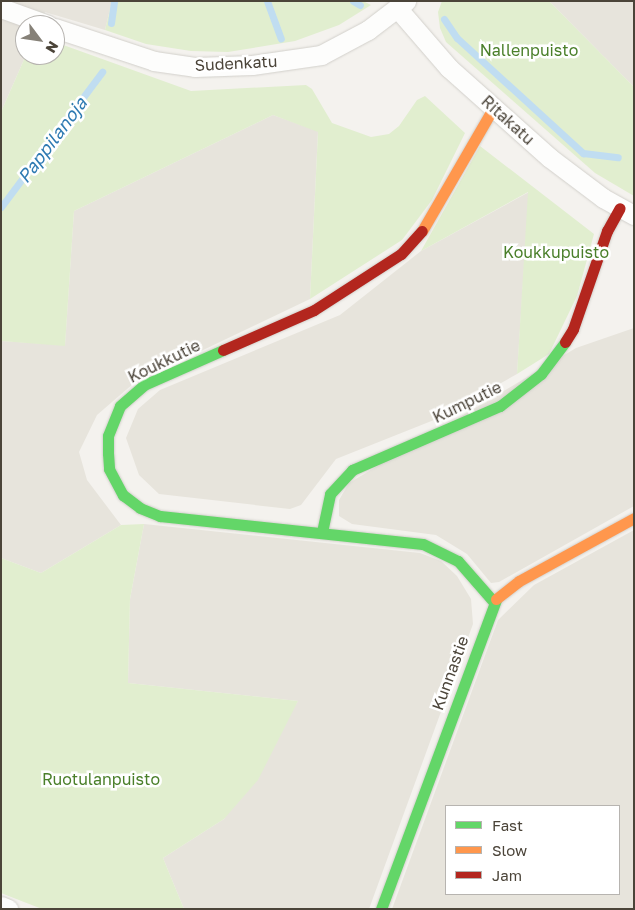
<!DOCTYPE html>
<style>
body{margin:0}
#map{position:relative;width:635px;height:910px;overflow:hidden;background:#f4f2ee;font-family:"Golos Text",sans-serif}
div>[style]{position:absolute}
.residential>*{inset:0;background:#e7e4dc}
.green>*{inset:0;background:#e1eecf}
.stream>*{height:7px;margin:-3.5px;padding:0 3.5px;transform-origin:3.5px;border-radius:3.5px;background:#c0ddf1}
.roads{filter:drop-shadow(0 0 1px #d2d0cb) drop-shadow(0 0 1px #d2d0cb)}
.street>*{height:19px;margin:-9.5px;padding:0 9.5px;transform-origin:9.5px;border-radius:9.5px;background:#fdfdfc}
.fast>*{height:11px;margin:-5.5px;padding:0 5.5px;transform-origin:5.5px;border-radius:5.5px;background:#63d668}
.slow>*{height:11px;margin:-5.5px;padding:0 5.5px;transform-origin:5.5px;border-radius:5.5px;background:#ff974d}
.jam>*{height:11px;margin:-5.5px;padding:0 5.5px;transform-origin:5.5px;border-radius:5.5px;background:#b3261e}
span{translate:-50% -50%;white-space:nowrap;text-align:center;line-height:1.15;-webkit-text-stroke:5px #fff;paint-order:stroke}
.park-label{font-size:16px;color:#4a7f2a}
.street-label{font-size:16px;color:#4b4439}
.water-label{font-size:18px;color:#2e7ab2;font-style:italic}
.frame{position:absolute;inset:0;border:2px solid #4b4439;pointer-events:none}
.legend{position:absolute;left:445px;top:805px;width:175px;height:90px;box-sizing:border-box;background:#fff;border:1px solid #b7b4b0;margin:0;padding:6px 9px;list-style:none;font-size:15px;color:#4b4439}
.legend li{display:flex;align-items:center;gap:10px;height:25px}
.legend b{width:25px;border:1px solid #b7b4b0}
.north{position:absolute;left:15px;top:15px;width:50px;height:50px;box-sizing:border-box;background:#fff;border:1px solid #b7b4b0;border-radius:50%;rotate:121deg;font-size:14px;font-weight:700;line-height:20px;text-align:center;color:#4b4439}
.north::after{content:'';display:block;margin:auto;width:18px;height:22px;background:#868178;clip-path:polygon(50% 0,100% 100%,50% 72%,0 100%)}
</style>
<div id="map">
<div class="residential">
<div style="clip-path:polygon(1px 1px,112px 1px,105px 30px,45px 12px,39px 25px,25px 25px,26px 55px,1px 112px)"></div>
<div style="clip-path:polygon(549px 1px,634px 1px,634px 87px)"></div>
<div style="clip-path:polygon(273px 115px,318px 131px,310px 299px,134px 383px,97px 415px,79px 452px,87px 480px,121px 525px,41px 573px,1px 558px,1px 341px,65px 345px,74px 211px)"></div>
<div style="clip-path:polygon(529px 192px,517px 374px,439px 418px,336px 459px,301px 505px,290px 509px,159px 494px,139px 475px,126px 438px,138px 409px,160px 390px,340px 315px,421px 251px)"></div>
<div style="clip-path:polygon(634px 328px,634px 506px,499px 582px,491px 583px,467px 554px,436px 535px,352px 524px,339px 516px,339px 500px,349px 483px,576px 348px)"></div>
<div style="clip-path:polygon(144px 524px,420px 553px,441px 561px,457px 576px,471px 599px,473px 624px,369px 909px,184px 909px,163px 858px,224px 819px,298px 701px,128px 683px,130px 599px)"></div>
<div style="clip-path:polygon(evenodd,634px 530px,634px 909px,392px 909px,498px 620px,534px 585px,634px 530px,446px 806px,619px 806px,619px 894px,446px 894px,446px 806px)"></div>
</div>
<div class="green">
<div style="clip-path:polygon(112px 1px,363px 1px,371px 5px,339px 25px,295px 41px,228px 52px,191px 51px,146px 44px,105px 30px)"></div>
<div style="clip-path:polygon(442px 1px,549px 1px,634px 87px,634px 196px,595px 173px,446px 42px,440px 28px,438px 12px)"></div>
<div style="clip-path:polygon(55px 42px,191px 91px,306px 85px,312px 89px,332px 123px,371px 137px,389px 134px,399px 126px,417px 100px,425px 96px,465px 133px,432px 200px,402px 240px,310px 299px,318px 132px,273px 115px,74px 211px,65px 346px,1px 341px,1px 112px,26px 55px,55px 55px)"></div>
<div style="clip-path:polygon(480px 146px,594px 234px,577px 296px,549px 354px,517px 374px,528px 192px,421px 251px)"></div>
<div style="clip-path:polygon(144px 524px,130px 599px,128px 683px,298px 701px,258px 780px,224px 819px,163px 858px,184px 909px,42px 909px,1px 893px,1px 558px,41px 573px,121px 525px)"></div>
</div>
<div class="stream">
<div style="left:267px;top:1px;width:40px;rotate:69.8deg"></div>
<div style="left:353px;top:1px;width:8px;rotate:30deg"></div>
<div style="left:444px;top:19px;width:23px;rotate:56deg"></div>
<div style="left:457px;top:38px;width:171px;rotate:42.4deg"></div>
<div style="left:583px;top:153px;width:35px;rotate:7deg"></div>
<div style="left:111px;top:23px;width:22px;rotate:-82deg"></div>
<div style="left:1px;top:207px;width:169px;rotate:-53.2deg"></div>
</div>
<div class="roads">
<div class="street">
<div style="left:1px;top:8px;width:50px;rotate:19.9deg"></div>
<div style="left:398px;top:9px;width:78px;rotate:49.2deg"></div>
<div style="left:449px;top:68px;width:135px;rotate:41.7deg"></div>
<div style="left:550px;top:158px;width:66px;rotate:37deg"></div>
<div style="left:603px;top:198px;width:35px;rotate:29deg"></div>
<div style="left:55px;top:28px;width:104px;rotate:18.4deg"></div>
<div style="left:154px;top:61px;width:41px;rotate:8.3deg"></div>
<div style="left:195px;top:67px;width:57px;rotate:-2deg"></div>
<div style="left:252px;top:65px;width:70px;rotate:-8.2deg"></div>
<div style="left:321px;top:55px;width:53px;rotate:-28deg"></div>
<div style="left:368px;top:30px;width:48px;rotate:-37.3deg"></div>
<div style="left:1px;top:906px;width:8px;rotate:23deg"></div>
</div>
<div class="fast">
<div style="left:223px;top:350px;width:86px;rotate:156.1deg"></div>
<div style="left:144px;top:385px;width:32px;rotate:139deg"></div>
<div style="left:120px;top:406px;width:32px;rotate:112deg"></div>
<div style="left:108px;top:436px;width:17px;rotate:90deg"></div>
<div style="left:108px;top:453px;width:16px;rotate:86deg"></div>
<div style="left:109px;top:469px;width:30px;rotate:62deg"></div>
<div style="left:123px;top:495px;width:21px;rotate:37deg"></div>
<div style="left:140px;top:508px;width:22px;rotate:22deg"></div>
<div style="left:160px;top:516px;width:264px;rotate:6.1deg"></div>
<div style="left:423px;top:544px;width:39px;rotate:26deg"></div>
<div style="left:458px;top:561px;width:53px;rotate:48.8deg"></div>
<div style="left:322px;top:532px;width:39px;rotate:-78deg"></div>
<div style="left:330px;top:494px;width:33px;rotate:-47deg"></div>
<div style="left:352px;top:470px;width:161px;rotate:-23.4deg"></div>
<div style="left:500px;top:406px;width:52px;rotate:-38deg"></div>
<div style="left:541px;top:374px;width:40px;rotate:-53deg"></div>
<div style="left:381px;top:909px;width:331px;rotate:-69.6deg"></div>
</div>
<div class="slow">
<div style="left:422px;top:231px;width:143px;rotate:-59.9deg"></div>
<div style="left:496px;top:599px;width:29px;rotate:-38deg"></div>
<div style="left:519px;top:581px;width:131px;rotate:-28.7deg"></div>
</div>
<div class="jam">
<div style="left:565px;top:342px;width:15px;rotate:-58deg"></div>
<div style="left:573px;top:329px;width:104px;rotate:-70.9deg"></div>
<div style="left:607px;top:231px;width:26px;rotate:-61deg"></div>
<div style="left:223px;top:350px;width:99px;rotate:-23.7deg"></div>
<div style="left:314px;top:310px;width:103px;rotate:-32.8deg"></div>
<div style="left:401px;top:254px;width:31px;rotate:-48deg"></div>
</div>
</div>
<div class="park-label">
<span style="left:529px;top:50px">Nallenpuisto</span>
<span style="left:556px;top:252px">Koukkupuisto</span>
<span style="left:101px;top:779px">Ruotulanpuisto</span>
</div>
<div class="street-label">
<span style="left:236px;top:63px;rotate:-3deg">Sudenkatu</span>
<span style="left:508px;top:120px;rotate:42deg">Ritakatu</span>
<span style="left:164px;top:361px;rotate:-26deg">Koukkutie</span>
<span style="left:467px;top:402px;rotate:-26deg">Kumputie</span>
<span style="left:450px;top:673px;rotate:-70deg">Kunnastie</span>
</div>
<div class="water-label">
<span style="left:52px;top:140px;rotate:-53deg">Pappilanoja</span>
</div>
<div class="frame"></div>
<ul class="legend">
<li><b style="height:6px;background:#63d668"></b>Fast</li>
<li><b style="height:6px;background:#ff974d"></b>Slow</li>
<li><b style="height:6px;background:#b3261e"></b>Jam</li>
</ul>
<div class="north">N</div>
</div>
